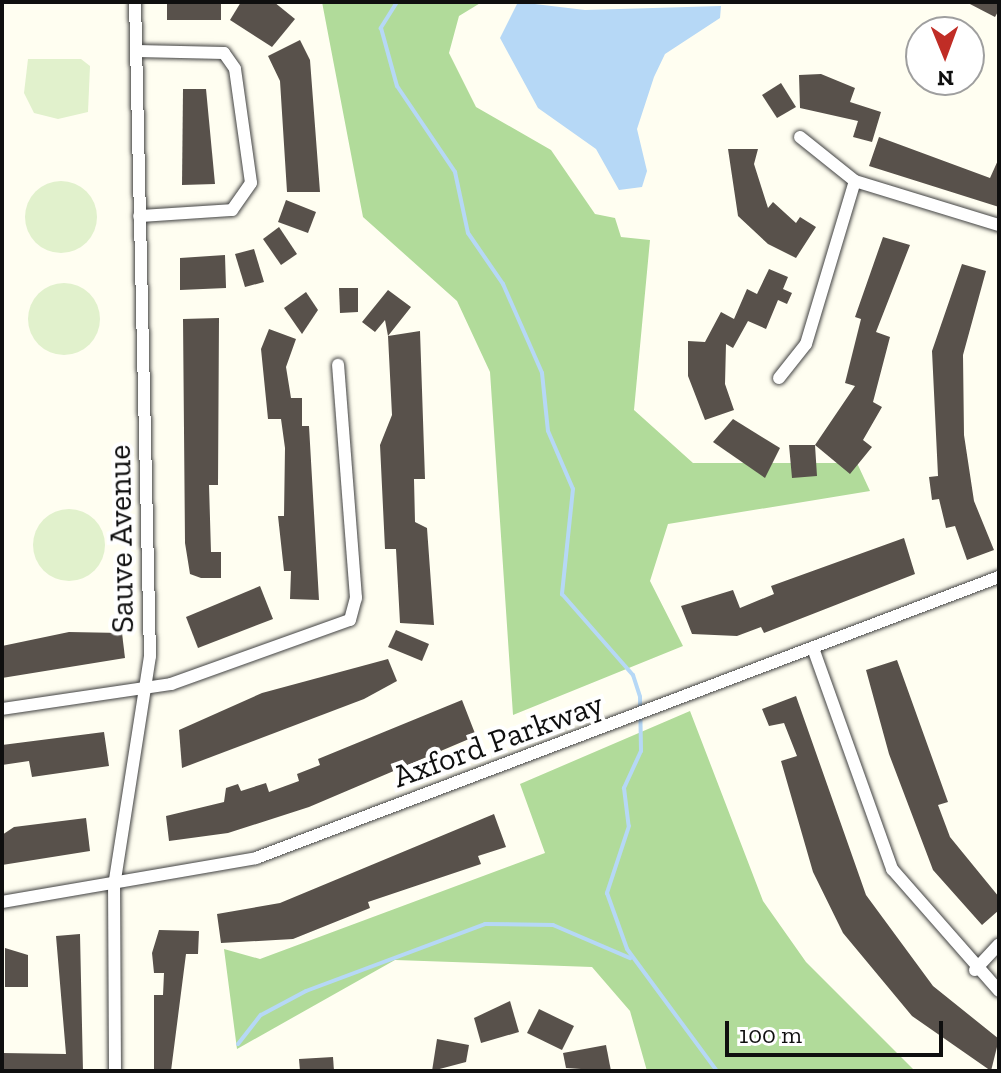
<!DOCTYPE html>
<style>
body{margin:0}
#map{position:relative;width:1001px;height:1073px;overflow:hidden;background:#fffef1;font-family:"Zilla Slab",serif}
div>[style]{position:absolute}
.forest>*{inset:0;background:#b1db9a}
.pitch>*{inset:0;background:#e1f1cc}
.round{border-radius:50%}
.water>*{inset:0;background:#b6d8f6}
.stream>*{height:4px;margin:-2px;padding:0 2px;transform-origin:2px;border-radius:2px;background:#b6d8f6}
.building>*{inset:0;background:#58514b}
.roads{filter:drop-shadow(0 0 2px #424242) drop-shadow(0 0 2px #424242)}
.minor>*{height:12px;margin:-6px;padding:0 6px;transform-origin:6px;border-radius:6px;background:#fff}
span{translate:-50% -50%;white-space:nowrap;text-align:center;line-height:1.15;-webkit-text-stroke:8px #fff;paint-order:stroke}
.street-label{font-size:32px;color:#0f0f0f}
.frame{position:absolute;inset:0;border:4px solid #0f0f0f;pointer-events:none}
.north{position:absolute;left:905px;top:16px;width:80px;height:80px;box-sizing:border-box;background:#fff;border:2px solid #9f9f9f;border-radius:50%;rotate:179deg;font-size:22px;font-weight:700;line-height:32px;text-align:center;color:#0f0f0f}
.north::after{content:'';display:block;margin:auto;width:28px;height:36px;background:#c02d26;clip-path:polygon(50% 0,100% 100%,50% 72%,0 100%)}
.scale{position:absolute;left:725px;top:1021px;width:218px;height:36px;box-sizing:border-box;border:4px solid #0f0f0f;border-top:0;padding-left:10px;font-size:24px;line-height:28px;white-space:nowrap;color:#0f0f0f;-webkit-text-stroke:6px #fff;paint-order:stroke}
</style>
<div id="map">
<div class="forest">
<div style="clip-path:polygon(322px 2px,482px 2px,459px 16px,449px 53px,476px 107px,551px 150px,595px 214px,615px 218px,621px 237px,650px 240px,634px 410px,693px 463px,857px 463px,870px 491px,668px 524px,650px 581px,683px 646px,513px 715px,490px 372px,457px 301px,363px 217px)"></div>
<div style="clip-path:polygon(690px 711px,763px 901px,806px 962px,915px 1071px,647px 1071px,630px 1011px,592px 967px,395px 960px,237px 1049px,224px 949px,260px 959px,545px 853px,520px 784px)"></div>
</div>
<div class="pitch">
<div style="clip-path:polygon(28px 59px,81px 59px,90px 66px,88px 112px,58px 119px,34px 113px,24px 93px)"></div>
<div class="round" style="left:25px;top:181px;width:72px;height:72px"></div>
<div class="round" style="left:28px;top:283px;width:72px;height:72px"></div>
<div class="round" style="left:33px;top:509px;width:72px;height:72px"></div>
</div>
<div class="water">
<div style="clip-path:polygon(518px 2px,585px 10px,721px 6px,720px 18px,665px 54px,654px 77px,637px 129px,647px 171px,642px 187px,619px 190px,596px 149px,538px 108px,500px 38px)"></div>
</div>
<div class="stream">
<div style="left:397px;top:2px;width:31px;rotate:122deg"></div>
<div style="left:381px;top:28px;width:60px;rotate:74.6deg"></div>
<div style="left:397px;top:86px;width:104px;rotate:56deg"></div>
<div style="left:455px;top:172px;width:62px;rotate:78deg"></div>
<div style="left:468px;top:233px;width:62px;rotate:55.5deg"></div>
<div style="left:503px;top:284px;width:97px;rotate:66.3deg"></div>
<div style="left:542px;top:373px;width:58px;rotate:84.1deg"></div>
<div style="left:548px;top:431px;width:63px;rotate:66.7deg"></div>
<div style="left:573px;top:489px;width:106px;rotate:96deg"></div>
<div style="left:562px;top:594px;width:108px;rotate:48.8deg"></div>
<div style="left:633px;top:675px;width:23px;rotate:72deg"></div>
<div style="left:640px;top:697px;width:54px;rotate:88.9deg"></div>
<div style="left:641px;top:751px;width:41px;rotate:114.7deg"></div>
<div style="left:624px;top:788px;width:38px;rotate:83deg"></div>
<div style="left:629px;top:826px;width:71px;rotate:108.2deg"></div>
<div style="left:607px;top:893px;width:59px;rotate:70.3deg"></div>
<div style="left:627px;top:949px;width:152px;rotate:53.6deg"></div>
<div style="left:238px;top:1044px;width:37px;rotate:-52deg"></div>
<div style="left:261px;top:1015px;width:51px;rotate:-28.1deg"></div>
<div style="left:306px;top:991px;width:191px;rotate:-20.5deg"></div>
<div style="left:485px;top:924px;width:68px;rotate:0.8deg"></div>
<div style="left:553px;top:925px;width:84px;rotate:23.2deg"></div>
</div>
<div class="building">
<div style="clip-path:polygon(167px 2px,221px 2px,221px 20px,167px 20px)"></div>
<div style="clip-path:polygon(241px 2px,274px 2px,295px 19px,272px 47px,230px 20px)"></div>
<div style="clip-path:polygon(966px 2px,999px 2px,999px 10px,995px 17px)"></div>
<div style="clip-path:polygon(300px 40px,310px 60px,320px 192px,287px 192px,280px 81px,268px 56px)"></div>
<div style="clip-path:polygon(821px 74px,855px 88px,850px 102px,881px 112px,872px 142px,853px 137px,858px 121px,800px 108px,799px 75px)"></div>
<div style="clip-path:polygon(781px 83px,796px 107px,777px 118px,762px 95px)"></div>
<div style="clip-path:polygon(183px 89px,206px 89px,215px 184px,182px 185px)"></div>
<div style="clip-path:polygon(879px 137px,990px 178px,999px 158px,999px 207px,869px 166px)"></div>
<div style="clip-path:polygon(728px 149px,758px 149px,754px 164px,768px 208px,773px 202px,796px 223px,800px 217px,816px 227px,796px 258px,768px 244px,738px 216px)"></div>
<div style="clip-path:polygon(286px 200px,316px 212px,308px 233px,278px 222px)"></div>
<div style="clip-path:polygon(279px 227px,297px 254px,281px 265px,263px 239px)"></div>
<div style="clip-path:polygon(883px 237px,910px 245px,876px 332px,890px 337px,873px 402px,882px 407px,863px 440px,872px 447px,850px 474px,815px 445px,817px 476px,792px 478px,789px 445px,815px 445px,855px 386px,845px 383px,861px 319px,855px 317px)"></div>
<div style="clip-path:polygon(254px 249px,264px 282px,245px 287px,235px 254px)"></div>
<div style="clip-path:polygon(225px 255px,226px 288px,180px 290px,180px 258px)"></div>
<div style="clip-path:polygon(962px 264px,986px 271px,963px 355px,964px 435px,974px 501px,994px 550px,967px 560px,955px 526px,946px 528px,939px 499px,932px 500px,929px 477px,938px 476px,932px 351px)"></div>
<div style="clip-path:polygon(769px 269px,788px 277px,783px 289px,792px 293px,787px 304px,778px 300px,766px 329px,748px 321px,733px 348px,726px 344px,725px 384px,734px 410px,705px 420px,688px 376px,688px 341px,705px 342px,721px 312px,734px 319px,747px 289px,757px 294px)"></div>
<div style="clip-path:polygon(339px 288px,358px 288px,358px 312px,340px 313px)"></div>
<div style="clip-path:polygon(388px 290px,411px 307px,388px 336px,385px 320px,375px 332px,362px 322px)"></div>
<div style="clip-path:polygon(306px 292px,318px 310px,302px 334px,284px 308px)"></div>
<div style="clip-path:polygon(219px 318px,218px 485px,209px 485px,211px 552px,221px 552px,221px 578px,201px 578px,190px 574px,185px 543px,183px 319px)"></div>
<div style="clip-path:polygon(269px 329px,296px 339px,286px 367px,291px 398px,302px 398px,302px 426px,309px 426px,319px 600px,290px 599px,291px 571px,284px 571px,278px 516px,284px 516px,285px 448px,281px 419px,268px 419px,261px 349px)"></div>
<div style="clip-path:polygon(420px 331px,425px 479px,414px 479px,415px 522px,427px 528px,434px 625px,400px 623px,396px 549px,385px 549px,380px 445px,392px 415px,388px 336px)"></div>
<div style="clip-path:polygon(733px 419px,780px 448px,765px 478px,713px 442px)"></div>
<div style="clip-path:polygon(904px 538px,915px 574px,764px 633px,761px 627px,737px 636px,692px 634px,681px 606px,733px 590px,740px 608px,774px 594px,771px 586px)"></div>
<div style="clip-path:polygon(260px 586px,273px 619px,198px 648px,186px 617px)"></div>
<div style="clip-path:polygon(396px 630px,429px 644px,422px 661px,388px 647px)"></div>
<div style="clip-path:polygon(69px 632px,122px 633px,125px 658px,2px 678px,2px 646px)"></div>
<div style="clip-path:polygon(388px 659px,397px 681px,364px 699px,182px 768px,179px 730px,262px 693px)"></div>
<div style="clip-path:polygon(897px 660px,948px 802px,938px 805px,950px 837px,999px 897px,999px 910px,982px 925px,933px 870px,889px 754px,866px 670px)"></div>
<div style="clip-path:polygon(796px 696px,866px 895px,933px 986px,999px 1039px,991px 1071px,912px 1016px,843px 933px,813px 872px,781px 761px,797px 756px,784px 723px,769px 726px,762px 709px)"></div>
<div style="clip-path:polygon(462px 700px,476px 736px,309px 807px,228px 833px,169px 841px,166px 816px,224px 802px,226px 788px,238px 784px,241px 791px,266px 783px,269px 792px,299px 781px,297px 774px,320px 765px,318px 759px)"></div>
<div style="clip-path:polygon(104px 732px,109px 766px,32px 777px,29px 761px,2px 765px,2px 745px)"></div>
<div style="clip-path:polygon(494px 814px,506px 847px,478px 856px,481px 864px,368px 902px,370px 908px,293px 939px,221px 943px,217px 914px,280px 903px)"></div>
<div style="clip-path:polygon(86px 818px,90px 851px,2px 865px,2px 835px,14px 827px)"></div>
<div style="clip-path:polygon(159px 930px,199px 931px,198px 954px,186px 954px,171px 1071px,154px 1071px,154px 995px,163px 995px,164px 973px,154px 973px,152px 953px)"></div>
<div style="clip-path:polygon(80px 934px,83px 1071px,2px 1070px,2px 1053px,66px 1054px,56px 936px)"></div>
<div style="clip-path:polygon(5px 948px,28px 955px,28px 987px,5px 987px)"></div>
<div style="clip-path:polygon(510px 1001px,519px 1032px,481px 1043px,474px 1018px)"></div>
<div style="clip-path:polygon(539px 1009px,574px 1026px,562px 1050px,527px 1033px)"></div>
<div style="clip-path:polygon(437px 1039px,469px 1045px,466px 1062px,432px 1071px)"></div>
<div style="clip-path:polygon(606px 1045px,611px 1071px,566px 1068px,563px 1053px)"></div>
<div style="clip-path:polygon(333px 1057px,334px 1071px,300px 1071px,299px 1059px)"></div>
</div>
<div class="roads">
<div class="minor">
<div style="left:137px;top:51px;width:87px;rotate:1.3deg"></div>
<div style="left:224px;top:53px;width:19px;rotate:55deg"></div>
<div style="left:235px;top:69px;width:115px;rotate:82deg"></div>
<div style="left:251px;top:183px;width:33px;rotate:125deg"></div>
<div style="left:232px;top:210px;width:93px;rotate:176.3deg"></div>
<div style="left:800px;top:137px;width:70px;rotate:38.7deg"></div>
<div style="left:855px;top:181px;width:151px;rotate:17deg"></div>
<div style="left:779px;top:378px;width:43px;rotate:-51.5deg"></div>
<div style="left:806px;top:344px;width:170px;rotate:-73.3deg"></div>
<div style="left:814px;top:651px;width:232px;rotate:70.3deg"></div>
<div style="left:892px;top:869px;width:162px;rotate:48.7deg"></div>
<div style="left:2px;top:709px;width:171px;rotate:-8.4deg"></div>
<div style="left:171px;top:684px;width:190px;rotate:-19.7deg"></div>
<div style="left:350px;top:620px;width:23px;rotate:-75deg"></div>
<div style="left:356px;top:598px;width:234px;rotate:-94.4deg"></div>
<div style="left:2px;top:902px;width:258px;rotate:-9.8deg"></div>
<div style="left:256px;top:858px;width:794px;rotate:-20.72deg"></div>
<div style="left:975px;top:970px;width:35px;rotate:-47deg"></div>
<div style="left:115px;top:1071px;width:185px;rotate:-90.3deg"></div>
<div style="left:114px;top:886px;width:233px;rotate:-81.1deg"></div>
<div style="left:150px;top:656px;width:654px;rotate:-91.31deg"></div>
</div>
</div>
<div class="street-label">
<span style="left:121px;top:539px;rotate:-91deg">Sauve Avenue</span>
<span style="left:498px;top:740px;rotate:-20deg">Axford Parkway</span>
</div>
<div class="frame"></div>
<div class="north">N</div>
<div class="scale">100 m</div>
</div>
